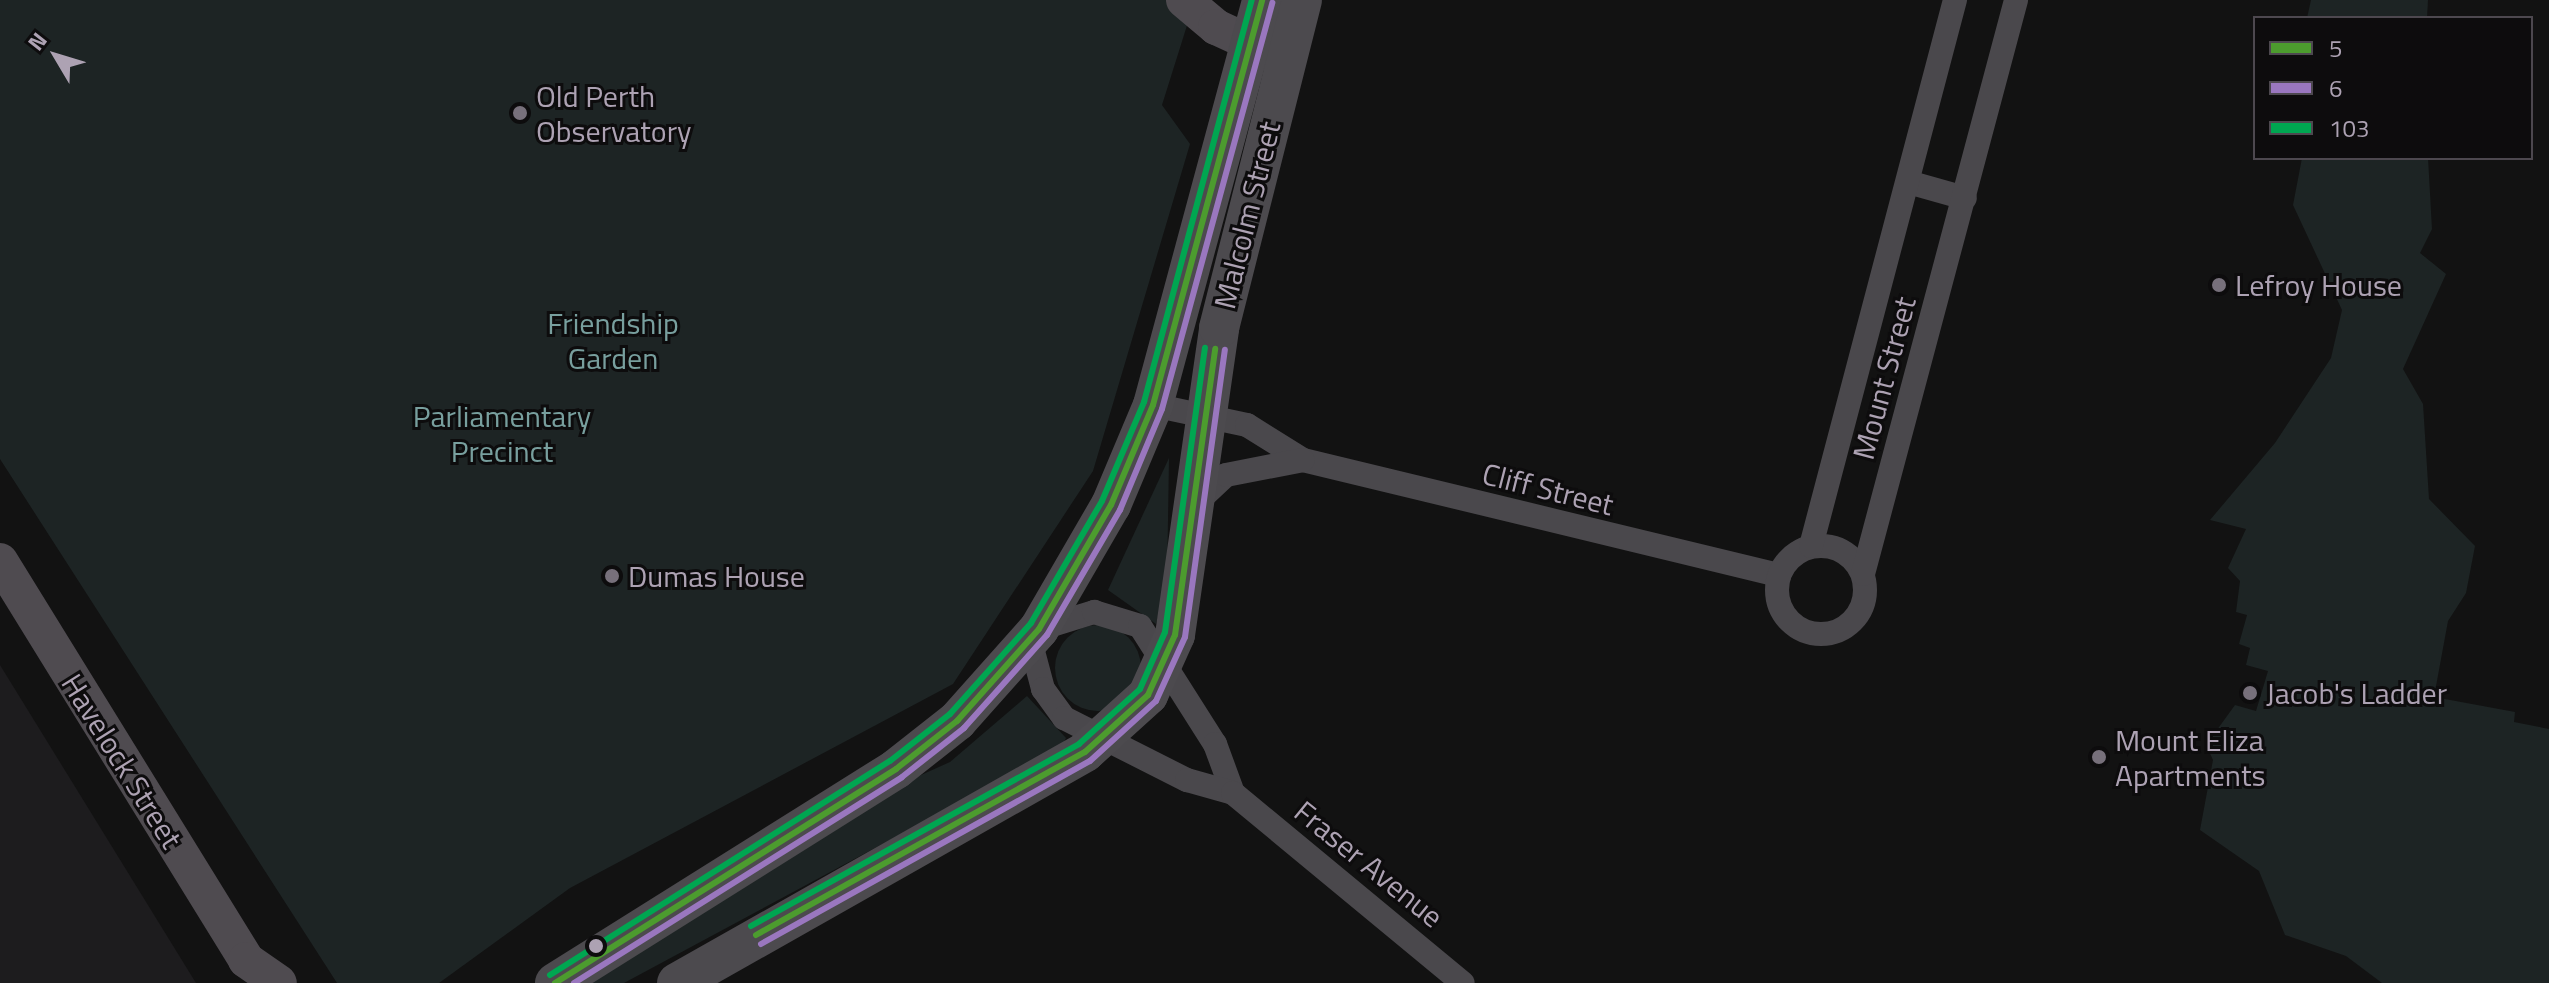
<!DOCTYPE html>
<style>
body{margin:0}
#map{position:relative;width:2549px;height:983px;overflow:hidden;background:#121212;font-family:"Titillium Web",sans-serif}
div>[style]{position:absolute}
.built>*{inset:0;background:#1d1c1e}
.green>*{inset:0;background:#1d2424}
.round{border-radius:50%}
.street>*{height:24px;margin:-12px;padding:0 12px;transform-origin:12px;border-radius:12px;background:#4a484c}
.street>.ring{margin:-12px;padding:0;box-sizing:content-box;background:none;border:24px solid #4a484c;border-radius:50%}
.secondary>*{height:36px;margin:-18px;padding:0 18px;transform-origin:18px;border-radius:18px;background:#4f4b50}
.primary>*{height:40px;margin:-20px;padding:0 20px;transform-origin:20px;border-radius:20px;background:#4c4a4e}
.bus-1>*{height:6px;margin:-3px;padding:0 3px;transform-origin:3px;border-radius:3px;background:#4c9c2e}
.bus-2>*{height:6px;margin:-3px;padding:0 3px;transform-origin:3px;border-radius:3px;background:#9a77bf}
.bus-3>*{height:6px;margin:-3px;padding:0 3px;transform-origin:3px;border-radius:3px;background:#00a651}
.dots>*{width:22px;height:22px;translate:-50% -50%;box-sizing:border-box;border:4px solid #0d0c0d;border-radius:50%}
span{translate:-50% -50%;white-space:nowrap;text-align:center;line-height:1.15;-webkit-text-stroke:6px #0d0c0d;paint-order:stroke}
.poi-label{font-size:30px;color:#ada2b3}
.left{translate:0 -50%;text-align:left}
.street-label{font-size:30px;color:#ada2b3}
.park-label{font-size:30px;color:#789f9e}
.legend{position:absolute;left:2253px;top:16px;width:280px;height:144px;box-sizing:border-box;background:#0d0c0d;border:2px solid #4d484f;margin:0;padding:10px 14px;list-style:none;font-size:24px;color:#ada2b3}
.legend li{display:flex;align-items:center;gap:16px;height:40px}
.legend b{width:40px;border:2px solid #4d484f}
.north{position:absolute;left:16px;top:16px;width:80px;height:80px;-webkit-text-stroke:6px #0d0c0d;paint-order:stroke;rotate:308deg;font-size:22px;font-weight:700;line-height:32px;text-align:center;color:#ada2b3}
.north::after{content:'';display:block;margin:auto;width:28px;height:36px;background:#ada2b3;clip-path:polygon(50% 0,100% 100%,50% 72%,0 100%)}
</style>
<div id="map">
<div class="built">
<div style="clip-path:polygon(0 665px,196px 983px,0 983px)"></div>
</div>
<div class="green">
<div style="clip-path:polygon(0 0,1195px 0,1162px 105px,1190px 144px,1093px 471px,953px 684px,570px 888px,439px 983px,337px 983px,0 459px)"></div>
<div style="clip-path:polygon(2311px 0,2428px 0,2427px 18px,2307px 18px)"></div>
<div style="clip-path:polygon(2302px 158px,2428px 158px,2432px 229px,2420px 253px,2446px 274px,2403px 369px,2423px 404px,2429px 499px,2475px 546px,2466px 593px,2448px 621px,2434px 697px,2515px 712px,2514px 722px,2549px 729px,2549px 983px,2382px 983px,2346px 956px,2285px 935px,2259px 871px,2200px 830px,2213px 760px,2206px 745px,2235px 705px,2256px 711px,2268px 671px,2246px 665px,2250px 648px,2239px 644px,2247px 615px,2236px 612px,2240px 581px,2228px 568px,2246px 529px,2210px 520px,2275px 443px,2331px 358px,2342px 310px,2293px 205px)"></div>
<div style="clip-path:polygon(1169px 458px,1167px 582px,1156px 624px,1108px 590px)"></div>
<div class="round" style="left:1055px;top:625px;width:86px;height:86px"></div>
<div style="clip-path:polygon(1027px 696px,1066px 738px,1061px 748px,624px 983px,583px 983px,910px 780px,950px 762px)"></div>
</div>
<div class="street">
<div style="left:1908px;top:182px;width:59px;rotate:15.7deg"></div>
<div style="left:1153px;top:405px;width:96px;rotate:12deg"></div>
<div style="left:1247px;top:425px;width:66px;rotate:32deg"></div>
<div style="left:1303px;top:460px;width:490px;rotate:13.6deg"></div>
<div style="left:1195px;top:504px;width:42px;rotate:-43.1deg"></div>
<div style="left:1226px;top:475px;width:78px;rotate:-11deg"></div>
<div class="ring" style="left:1777px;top:546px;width:64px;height:64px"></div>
<div style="left:1811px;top:546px;width:565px;rotate:-75.23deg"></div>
<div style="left:1863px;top:574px;width:594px;rotate:-75.07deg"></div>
<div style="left:1039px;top:629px;width:58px;rotate:-17.2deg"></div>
<div style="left:1094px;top:612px;width:48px;rotate:16.9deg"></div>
<div style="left:1140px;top:626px;width:140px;rotate:57.6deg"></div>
<div style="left:1215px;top:744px;width:52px;rotate:69.8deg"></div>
<div style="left:1030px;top:640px;width:51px;rotate:75.1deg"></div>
<div style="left:1043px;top:689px;width:36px;rotate:54deg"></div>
<div style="left:1064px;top:718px;width:138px;rotate:26.8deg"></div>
<div style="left:1187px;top:780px;width:48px;rotate:15.8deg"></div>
<div style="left:1233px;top:793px;width:298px;rotate:39.6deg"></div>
</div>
<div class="secondary">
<div style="left:1184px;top:0;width:42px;rotate:40.2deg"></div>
<div style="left:1216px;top:27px;width:67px;rotate:24.7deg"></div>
<div style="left:0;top:561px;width:469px;rotate:58.3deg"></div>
<div style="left:246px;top:960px;width:40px;rotate:34.9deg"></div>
</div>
<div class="primary">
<div style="left:555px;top:983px;width:403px;rotate:-32.1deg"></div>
<div style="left:896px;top:769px;width:78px;rotate:-38.2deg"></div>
<div style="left:957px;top:721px;width:123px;rotate:-48.3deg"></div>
<div style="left:1039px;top:629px;width:143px;rotate:-59.9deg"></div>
<div style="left:1111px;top:505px;width:108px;rotate:-67.2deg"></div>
<div style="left:1153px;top:405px;width:419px;rotate:-74.9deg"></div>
<div style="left:677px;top:983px;width:469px;rotate:-29.5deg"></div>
<div style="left:1085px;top:752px;width:85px;rotate:-42.1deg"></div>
<div style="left:1148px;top:695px;width:66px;rotate:-65.8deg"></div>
<div style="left:1175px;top:635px;width:310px;rotate:-81.8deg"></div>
<div style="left:1219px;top:328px;width:338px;rotate:-75.8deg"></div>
</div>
<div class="bus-1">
<div style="left:756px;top:935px;width:376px;rotate:-29.1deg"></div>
<div style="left:1085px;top:752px;width:85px;rotate:-42.1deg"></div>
<div style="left:1148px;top:695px;width:66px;rotate:-65.8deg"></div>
<div style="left:1175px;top:635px;width:289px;rotate:-82deg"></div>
<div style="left:555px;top:983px;width:403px;rotate:-32.1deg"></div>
<div style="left:896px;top:769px;width:78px;rotate:-38.2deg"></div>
<div style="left:957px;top:721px;width:123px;rotate:-48.3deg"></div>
<div style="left:1039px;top:629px;width:143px;rotate:-59.9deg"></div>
<div style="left:1111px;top:505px;width:108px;rotate:-67.2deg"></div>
<div style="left:1153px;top:405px;width:419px;rotate:-74.9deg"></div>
</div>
<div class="bus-2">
<div style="left:761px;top:944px;width:376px;rotate:-29.1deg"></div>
<div style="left:1090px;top:761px;width:89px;rotate:-42.3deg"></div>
<div style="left:1156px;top:701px;width:70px;rotate:-65.6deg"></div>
<div style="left:1185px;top:637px;width:290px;rotate:-82.1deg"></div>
<div style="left:574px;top:983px;width:387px;rotate:-32.1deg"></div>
<div style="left:902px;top:777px;width:79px;rotate:-38.3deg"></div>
<div style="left:964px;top:728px;width:125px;rotate:-48.3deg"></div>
<div style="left:1047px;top:635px;width:145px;rotate:-59.7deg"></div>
<div style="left:1120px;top:510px;width:109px;rotate:-67.4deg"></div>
<div style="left:1162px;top:409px;width:421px;rotate:-74.8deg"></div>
</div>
<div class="bus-3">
<div style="left:751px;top:926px;width:375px;rotate:-29deg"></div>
<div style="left:1079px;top:744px;width:82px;rotate:-42deg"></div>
<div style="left:1140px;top:689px;width:62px;rotate:-66.3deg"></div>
<div style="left:1165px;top:632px;width:287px;rotate:-82deg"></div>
<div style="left:550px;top:975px;width:402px;rotate:-32.2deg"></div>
<div style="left:890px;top:761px;width:76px;rotate:-38.1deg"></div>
<div style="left:950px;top:714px;width:122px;rotate:-48.3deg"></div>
<div style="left:1031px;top:623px;width:141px;rotate:-59.8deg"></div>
<div style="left:1102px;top:501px;width:108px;rotate:-67deg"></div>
<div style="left:1144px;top:402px;width:416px;rotate:-75deg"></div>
</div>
<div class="dots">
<div style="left:520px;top:113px;background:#77707b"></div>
<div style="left:2219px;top:285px;background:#77707b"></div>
<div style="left:612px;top:576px;background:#77707b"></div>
<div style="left:2250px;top:693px;background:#77707b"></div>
<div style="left:2099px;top:757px;background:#77707b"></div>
<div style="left:596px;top:946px;background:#ada2b3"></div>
</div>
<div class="poi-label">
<span class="left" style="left:536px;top:113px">Old Perth<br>Observatory</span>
<span class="left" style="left:2235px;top:285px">Lefroy House</span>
<span class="left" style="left:628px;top:576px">Dumas House</span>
<span class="left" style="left:2266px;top:693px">Jacob's Ladder</span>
<span class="left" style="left:2115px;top:757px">Mount Eliza<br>Apartments</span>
</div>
<div class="street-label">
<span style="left:1247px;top:215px;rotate:-76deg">Malcolm Street</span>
<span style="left:1884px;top:378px;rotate:-75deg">Mount Street</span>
<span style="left:1548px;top:489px;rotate:14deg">Cliff Street</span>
<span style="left:122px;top:761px;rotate:58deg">Havelock Street</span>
<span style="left:1369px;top:864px;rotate:39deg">Fraser Avenue</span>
</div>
<div class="park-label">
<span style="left:613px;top:340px">Friendship<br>Garden</span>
<span style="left:502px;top:433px">Parliamentary<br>Precinct</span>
</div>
<ul class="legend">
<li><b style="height:10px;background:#4c9c2e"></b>5</li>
<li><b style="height:10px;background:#9a77bf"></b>6</li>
<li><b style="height:10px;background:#00a651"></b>103</li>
</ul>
<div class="north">N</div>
</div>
